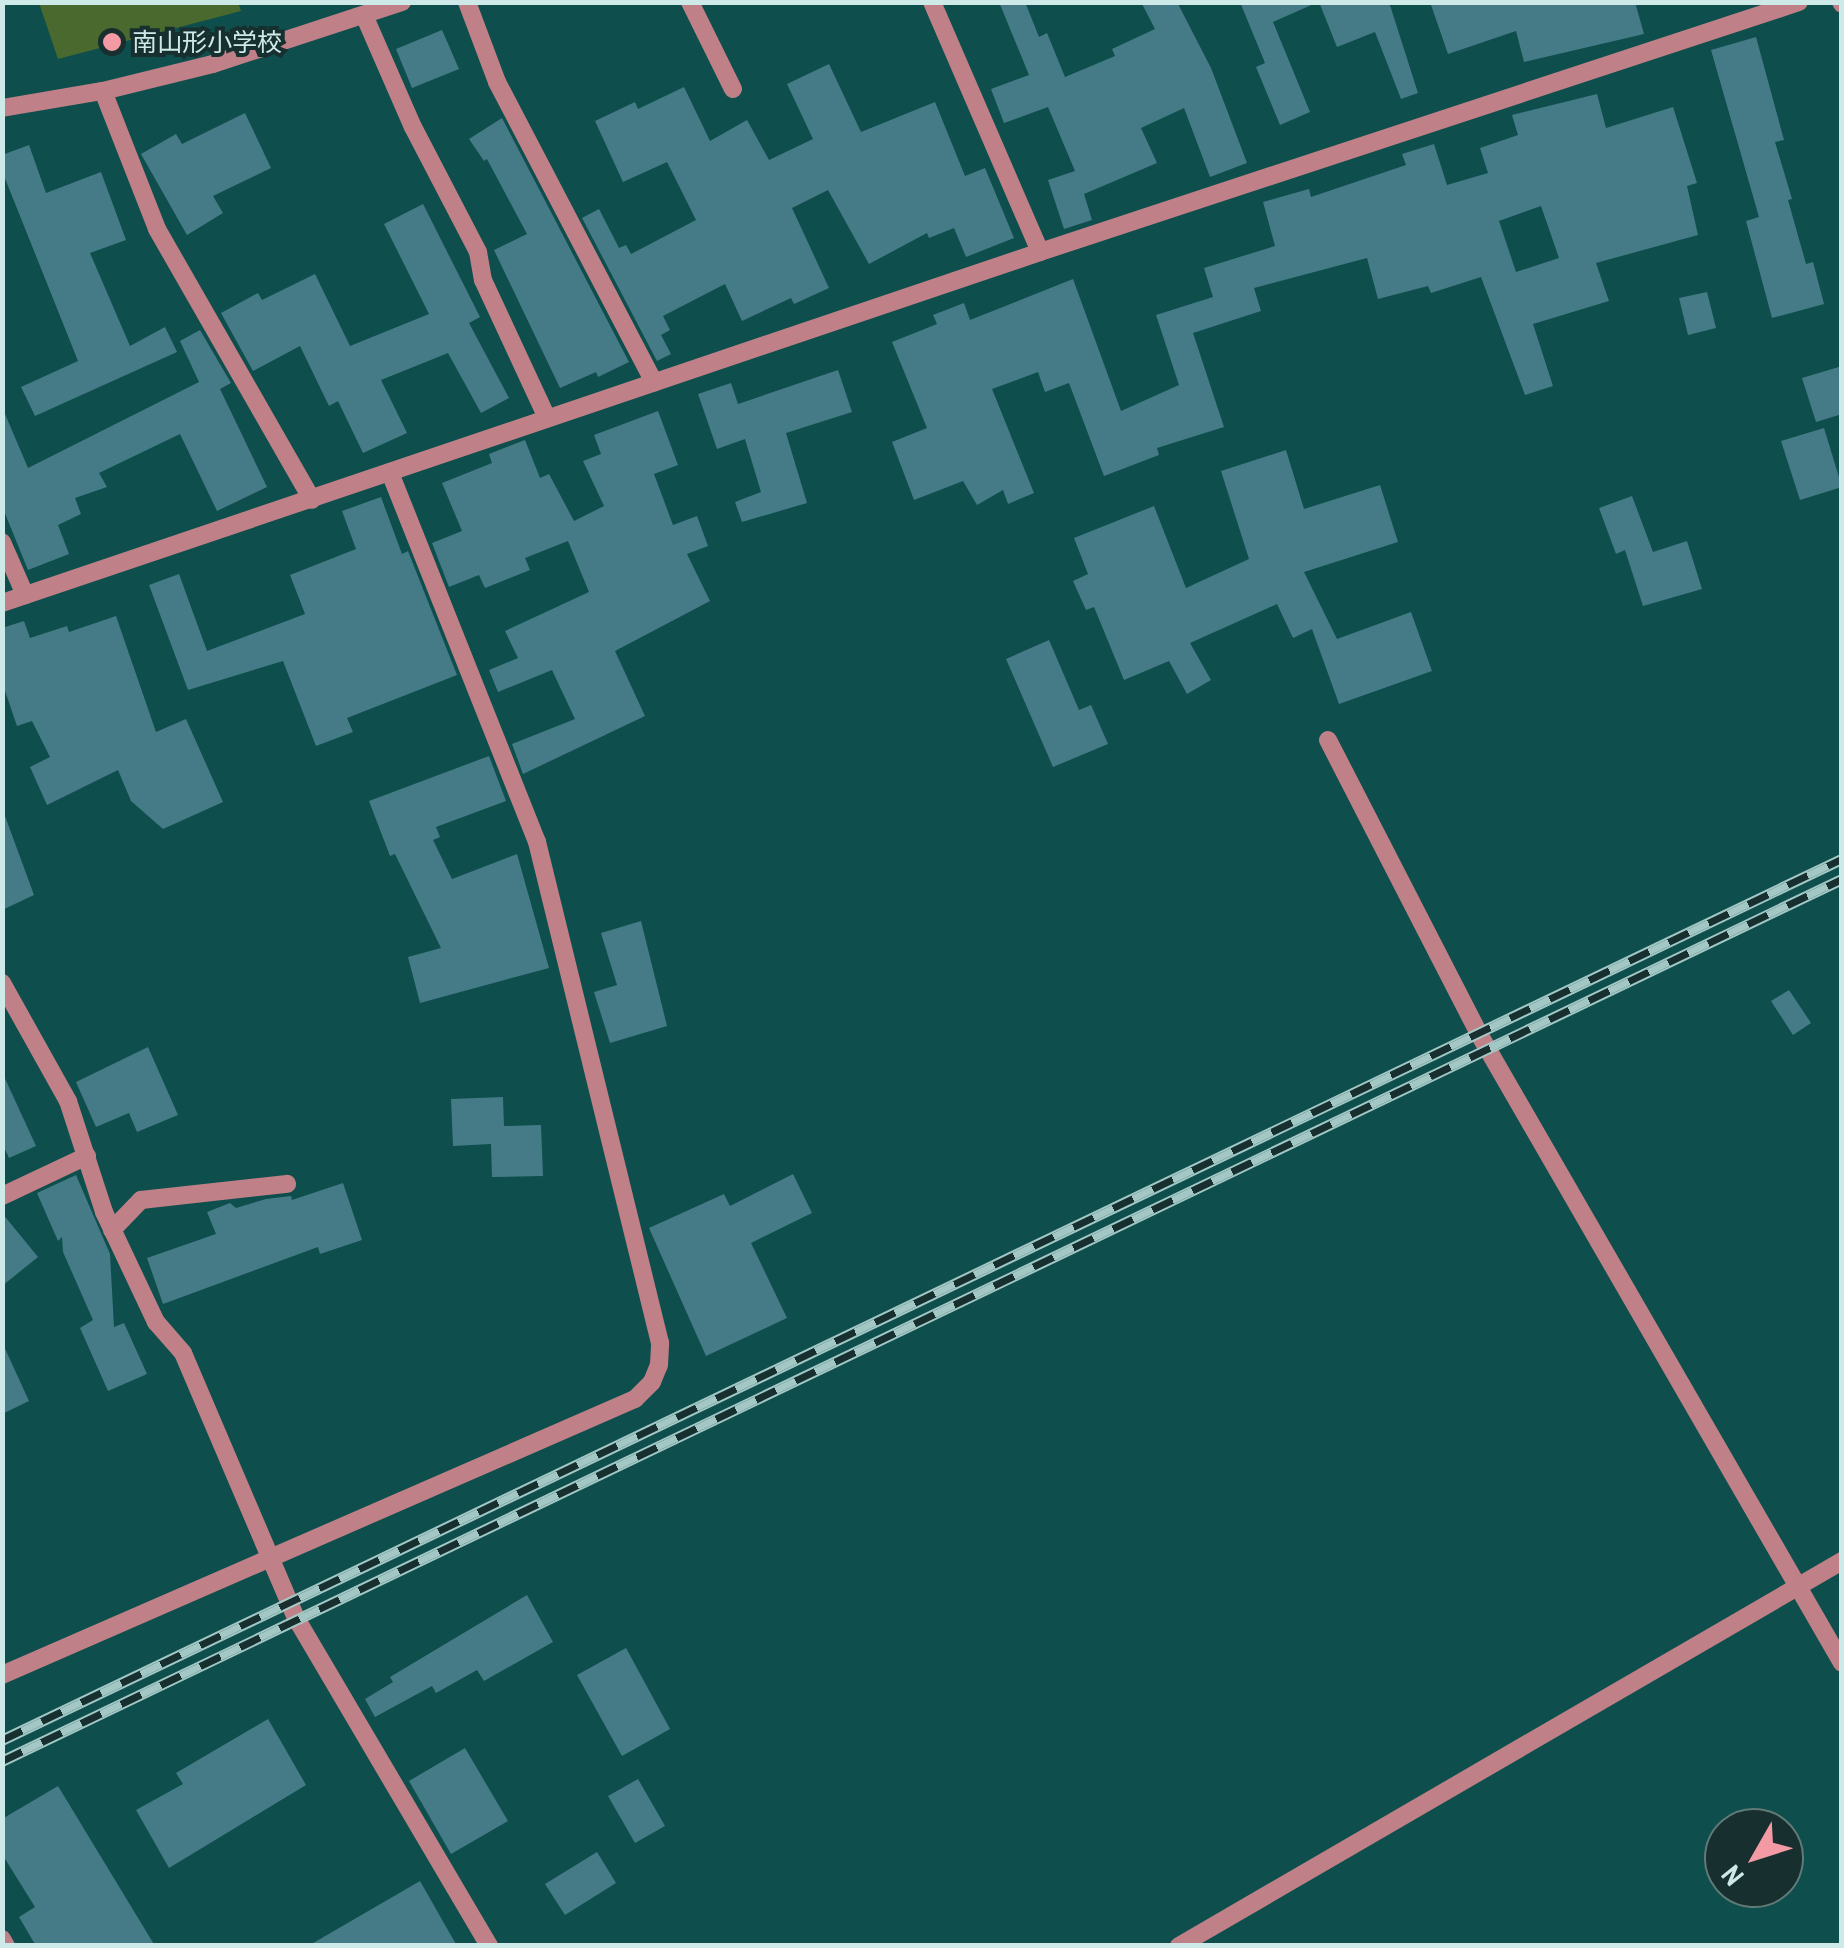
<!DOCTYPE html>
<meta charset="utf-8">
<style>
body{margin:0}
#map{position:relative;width:1844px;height:1948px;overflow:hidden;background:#0e4e4c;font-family:"Archivo Narrow","Noto Sans JP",sans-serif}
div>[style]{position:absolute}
.green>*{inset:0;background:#49692e}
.building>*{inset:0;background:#457b87}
.minor>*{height:18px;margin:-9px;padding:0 9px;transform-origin:9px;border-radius:9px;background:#c08087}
.rail>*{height:11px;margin-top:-5.5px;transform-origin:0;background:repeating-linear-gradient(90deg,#172f2e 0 22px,#a3c7c5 0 44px);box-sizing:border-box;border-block:2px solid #a3c7c5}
.dots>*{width:28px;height:28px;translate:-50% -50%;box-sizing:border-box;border:5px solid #172f2e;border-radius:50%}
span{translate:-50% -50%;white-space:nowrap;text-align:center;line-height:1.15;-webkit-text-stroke:8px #172f2e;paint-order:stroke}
.poi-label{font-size:25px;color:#cdeae8}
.left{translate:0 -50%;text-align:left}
.frame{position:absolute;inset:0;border:5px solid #cdeae8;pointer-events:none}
.north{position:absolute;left:1704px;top:1808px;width:100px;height:100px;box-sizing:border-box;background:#172f2e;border:2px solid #607a78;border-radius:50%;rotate:231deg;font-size:28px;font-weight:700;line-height:40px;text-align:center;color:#cdeae8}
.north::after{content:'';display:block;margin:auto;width:35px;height:45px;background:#f49aa4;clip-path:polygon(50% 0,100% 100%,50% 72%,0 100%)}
</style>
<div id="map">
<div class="green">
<div style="clip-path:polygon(238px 2px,241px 11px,58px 59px,39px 3px)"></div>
</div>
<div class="building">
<div style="clip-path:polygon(999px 2px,1025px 2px,1039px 37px,1047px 33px,1065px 77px,1115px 56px,1112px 49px,1155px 29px,1141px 2px,1177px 2px,1211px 68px,1247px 163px,1210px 177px,1184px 108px,1141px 128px,1157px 163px,1084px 194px,1092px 220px,1064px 229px,1048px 180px,1075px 171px,1048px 107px,1004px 123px,991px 89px,1029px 75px)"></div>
<div style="clip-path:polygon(1240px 2px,1318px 2px,1273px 22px,1310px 112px,1280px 125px,1256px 67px,1265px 63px)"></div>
<div style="clip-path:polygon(1319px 2px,1389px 2px,1418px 93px,1401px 99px,1375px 32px,1337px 47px)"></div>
<div style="clip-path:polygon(1430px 2px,1635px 2px,1644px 34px,1524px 62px,1516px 31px,1448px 54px)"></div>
<div style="clip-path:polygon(442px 30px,459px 69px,412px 88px,396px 49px)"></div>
<div style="clip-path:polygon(1756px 37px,1784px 140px,1775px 142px,1792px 199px,1788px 200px,1806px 264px,1813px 262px,1824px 304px,1772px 318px,1746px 221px,1759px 217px,1711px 50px)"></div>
<div style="clip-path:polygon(829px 64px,861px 132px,935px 102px,965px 176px,985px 168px,1014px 238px,966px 257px,954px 228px,929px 238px,927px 233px,869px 264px,828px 190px,792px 208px,829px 288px,794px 304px,791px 298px,742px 321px,725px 284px,663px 316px,670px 330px,661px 335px,671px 354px,657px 361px,582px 218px,599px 209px,619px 248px,626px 245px,631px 254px,696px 220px,667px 162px,623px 182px,595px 121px,635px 102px,638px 109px,684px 87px,710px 141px,747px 120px,769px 160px,813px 139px,787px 84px)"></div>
<div style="clip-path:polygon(evenodd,1597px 94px,1606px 128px,1673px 107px,1697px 183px,1687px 186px,1698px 235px,1596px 263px,1609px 301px,1533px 324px,1553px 386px,1525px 395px,1481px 277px,1431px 293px,1428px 286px,1378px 299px,1367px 258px,1254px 288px,1261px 311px,1193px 333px,1224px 427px,1157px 448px,1159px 455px,1104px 476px,1069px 383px,1045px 392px,1038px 372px,992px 389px,1034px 493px,1008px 504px,1003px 490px,977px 505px,963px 481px,914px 500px,892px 442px,927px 428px,892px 342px,937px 324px,933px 315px,964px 303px,970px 320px,1073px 279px,1121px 411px,1179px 385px,1156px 315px,1213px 297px,1204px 268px,1275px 246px,1263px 202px,1309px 189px,1311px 197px,1406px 165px,1402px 154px,1434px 144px,1447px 185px,1488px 173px,1480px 148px,1518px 135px,1512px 115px,1597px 94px,1541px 206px,1559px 258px,1516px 272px,1499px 221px,1541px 206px)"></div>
<div style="clip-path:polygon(245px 113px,271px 168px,213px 196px,223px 213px,187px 235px,141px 154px,176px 134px,182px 144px)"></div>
<div style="clip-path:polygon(502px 118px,629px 362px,598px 377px,596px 372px,560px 388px,494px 250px,527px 234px,487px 159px,484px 161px,469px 139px)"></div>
<div style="clip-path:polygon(29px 145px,46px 193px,101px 172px,126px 240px,90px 253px,130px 346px,165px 327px,177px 352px,35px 416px,21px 387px,78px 361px,2px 171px,2px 155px)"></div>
<div style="clip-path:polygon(423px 204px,480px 317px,469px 323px,509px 398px,481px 413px,448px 353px,381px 380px,407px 433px,363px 453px,338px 401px,329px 406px,300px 346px,253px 371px,221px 313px,258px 293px,262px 300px,315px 274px,350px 346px,429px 314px,384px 224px)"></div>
<div style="clip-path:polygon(1707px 292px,1716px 328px,1688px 335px,1679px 298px)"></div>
<div style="clip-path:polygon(200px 330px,231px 383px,220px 389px,267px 487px,217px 511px,180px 434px,99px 473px,107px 487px,75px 498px,81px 514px,58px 525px,69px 554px,28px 570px,2px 506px,2px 407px,28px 468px,199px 382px,180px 341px)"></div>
<div style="clip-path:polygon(1842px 366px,1842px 414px,1816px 422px,1802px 378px)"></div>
<div style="clip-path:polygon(838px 370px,852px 412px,786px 433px,807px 503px,742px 522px,735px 502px,761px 492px,745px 439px,717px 449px,698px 394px,731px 383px,738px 404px)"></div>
<div style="clip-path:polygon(658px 411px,678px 465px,654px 474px,673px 525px,697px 516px,708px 546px,687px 554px,710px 601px,615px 651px,645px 716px,523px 774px,512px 744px,575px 719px,552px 670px,498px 692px,489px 670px,518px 658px,505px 631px,589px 592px,568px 541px,525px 558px,530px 570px,485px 588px,479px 575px,449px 587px,432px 543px,462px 531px,442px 483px,492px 463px,489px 454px,525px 440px,540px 478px,549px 474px,574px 521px,604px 506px,583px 461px,601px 454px,594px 435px)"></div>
<div style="clip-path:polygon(1824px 428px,1842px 487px,1800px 500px,1781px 441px)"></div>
<div style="clip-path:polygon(1286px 450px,1304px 509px,1380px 485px,1398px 542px,1304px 572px,1337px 639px,1411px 612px,1432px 671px,1339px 704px,1312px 629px,1293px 638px,1277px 604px,1190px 643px,1211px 680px,1187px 694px,1169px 661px,1124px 680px,1094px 607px,1086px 610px,1073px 581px,1088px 574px,1074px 538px,1154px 506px,1186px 588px,1249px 559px,1221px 471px)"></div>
<div style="clip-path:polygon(1632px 496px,1653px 552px,1687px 541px,1702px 589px,1643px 606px,1625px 550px,1616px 554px,1599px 508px)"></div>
<div style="clip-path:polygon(381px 497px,402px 554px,408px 551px,457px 675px,347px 718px,353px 732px,316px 746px,283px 661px,188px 690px,149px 585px,179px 574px,207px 651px,305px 614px,290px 575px,356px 549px,342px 511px)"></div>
<div style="clip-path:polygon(116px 616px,156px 732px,186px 719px,223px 802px,163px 829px,131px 801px,118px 770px,47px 805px,30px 767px,50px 757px,32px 721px,17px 726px,2px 682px,2px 628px,24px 621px,30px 638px,67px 626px,69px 632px)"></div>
<div style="clip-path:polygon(1049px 640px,1079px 710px,1091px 705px,1108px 744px,1053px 767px,1006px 659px)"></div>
<div style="clip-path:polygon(489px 756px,506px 801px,436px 827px,440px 837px,433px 840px,452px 879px,517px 854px,549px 968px,420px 1003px,408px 957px,441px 948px,395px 854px,390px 856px,369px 801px)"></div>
<div style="clip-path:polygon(5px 816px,34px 895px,2px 910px,2px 817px)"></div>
<div style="clip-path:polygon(641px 921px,667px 1026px,610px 1043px,594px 992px,617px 985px,601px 933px)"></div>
<div style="clip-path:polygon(1789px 990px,1811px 1023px,1793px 1035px,1771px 1001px)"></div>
<div style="clip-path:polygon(148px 1047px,178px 1115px,137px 1132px,129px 1113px,96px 1127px,76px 1082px)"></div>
<div style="clip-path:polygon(2px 1072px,36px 1146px,9px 1158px,2px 1143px)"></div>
<div style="clip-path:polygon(503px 1097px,504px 1126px,541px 1125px,543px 1176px,492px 1177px,491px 1144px,453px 1146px,451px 1099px)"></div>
<div style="clip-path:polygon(793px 1174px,812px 1213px,751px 1243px,787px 1318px,706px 1356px,649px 1228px,724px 1194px,730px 1206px)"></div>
<div style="clip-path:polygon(76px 1175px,110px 1254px,114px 1327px,124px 1323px,147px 1374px,108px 1391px,80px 1328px,93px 1320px,63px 1252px,62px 1237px,58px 1241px,37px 1193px)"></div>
<div style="clip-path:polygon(343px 1183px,362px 1240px,320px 1254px,318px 1247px,163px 1304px,147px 1258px,216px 1234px,207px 1212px,230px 1203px,236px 1208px,266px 1199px,291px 1196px,292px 1200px)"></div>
<div style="clip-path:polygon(2px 1213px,38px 1257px,2px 1286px)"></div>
<div style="clip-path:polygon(2px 1342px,29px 1401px,2px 1414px)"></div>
<div style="clip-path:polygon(527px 1595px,553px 1642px,484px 1681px,477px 1670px,436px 1693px,432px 1686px,375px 1717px,365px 1699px,393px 1682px,390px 1677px)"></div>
<div style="clip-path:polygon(626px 1648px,670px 1729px,622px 1756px,577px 1675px)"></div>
<div style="clip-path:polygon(268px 1719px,306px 1785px,169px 1868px,136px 1810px,183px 1784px,176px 1773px)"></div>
<div style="clip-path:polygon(465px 1748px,508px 1821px,451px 1854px,409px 1781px)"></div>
<div style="clip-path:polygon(638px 1779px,665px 1826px,635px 1843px,608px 1796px)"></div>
<div style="clip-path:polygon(58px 1786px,155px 1946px,36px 1946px,19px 1917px,35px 1907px,2px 1854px,2px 1819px)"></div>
<div style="clip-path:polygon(597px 1852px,616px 1883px,565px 1915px,545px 1884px)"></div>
<div style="clip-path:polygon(420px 1881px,457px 1946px,308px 1946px)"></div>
</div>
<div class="minor">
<div style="left:467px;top:2px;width:85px;rotate:69.4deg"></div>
<div style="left:497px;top:82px;width:339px;rotate:62.4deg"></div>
<div style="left:690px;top:2px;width:97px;rotate:63.7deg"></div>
<div style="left:932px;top:2px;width:272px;rotate:66.6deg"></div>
<div style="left:1841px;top:2px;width:2px;rotate:63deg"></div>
<div style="left:364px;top:15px;width:122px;rotate:66.4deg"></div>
<div style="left:413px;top:127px;width:141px;rotate:62.5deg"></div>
<div style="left:478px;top:252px;width:28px;rotate:80deg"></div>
<div style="left:483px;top:280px;width:152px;rotate:65.1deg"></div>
<div style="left:103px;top:91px;width:148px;rotate:68.6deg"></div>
<div style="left:157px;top:229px;width:312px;rotate:60.2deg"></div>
<div style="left:2px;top:108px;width:102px;rotate:-9.6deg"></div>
<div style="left:103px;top:91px;width:113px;rotate:-13.8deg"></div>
<div style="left:213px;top:64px;width:199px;rotate:-18.2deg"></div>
<div style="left:2px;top:542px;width:58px;rotate:66.5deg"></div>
<div style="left:2px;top:603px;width:1096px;rotate:-18.68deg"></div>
<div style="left:1040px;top:252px;width:799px;rotate:-18.23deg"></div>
<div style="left:1328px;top:740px;width:331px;rotate:62.8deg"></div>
<div style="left:1479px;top:1034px;width:726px;rotate:60.01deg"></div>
<div style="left:2px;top:983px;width:135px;rotate:60.8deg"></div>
<div style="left:68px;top:1101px;width:117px;rotate:72deg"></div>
<div style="left:104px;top:1212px;width:122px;rotate:64.7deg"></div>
<div style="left:156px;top:1322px;width:41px;rotate:48.9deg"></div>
<div style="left:183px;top:1353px;width:288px;rotate:66.9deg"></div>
<div style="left:296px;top:1618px;width:381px;rotate:59.5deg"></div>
<div style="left:2px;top:1196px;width:94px;rotate:-25.2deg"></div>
<div style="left:112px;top:1230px;width:42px;rotate:-46deg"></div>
<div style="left:141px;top:1200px;width:147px;rotate:-6.3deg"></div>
<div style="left:2px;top:1675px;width:691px;rotate:-23.56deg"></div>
<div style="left:635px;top:1399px;width:24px;rotate:-45deg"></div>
<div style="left:652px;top:1382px;width:18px;rotate:-68deg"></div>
<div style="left:659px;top:1365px;width:22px;rotate:-87deg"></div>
<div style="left:660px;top:1343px;width:516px;rotate:-103.79deg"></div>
<div style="left:537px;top:842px;width:398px;rotate:-111.7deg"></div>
<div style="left:2px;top:1939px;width:8px;rotate:60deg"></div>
<div style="left:1179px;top:1946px;width:767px;rotate:-30.14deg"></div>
</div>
<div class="rail">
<div style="left:2px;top:1740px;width:2040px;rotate:-25.59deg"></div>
<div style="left:2px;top:1761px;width:2040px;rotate:-25.61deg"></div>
</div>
<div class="dots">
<div style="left:112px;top:42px;background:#f49aa4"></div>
</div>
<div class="poi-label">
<span class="left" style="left:132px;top:42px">南山形小学校</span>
</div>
<div class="frame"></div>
<div class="north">N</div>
</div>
